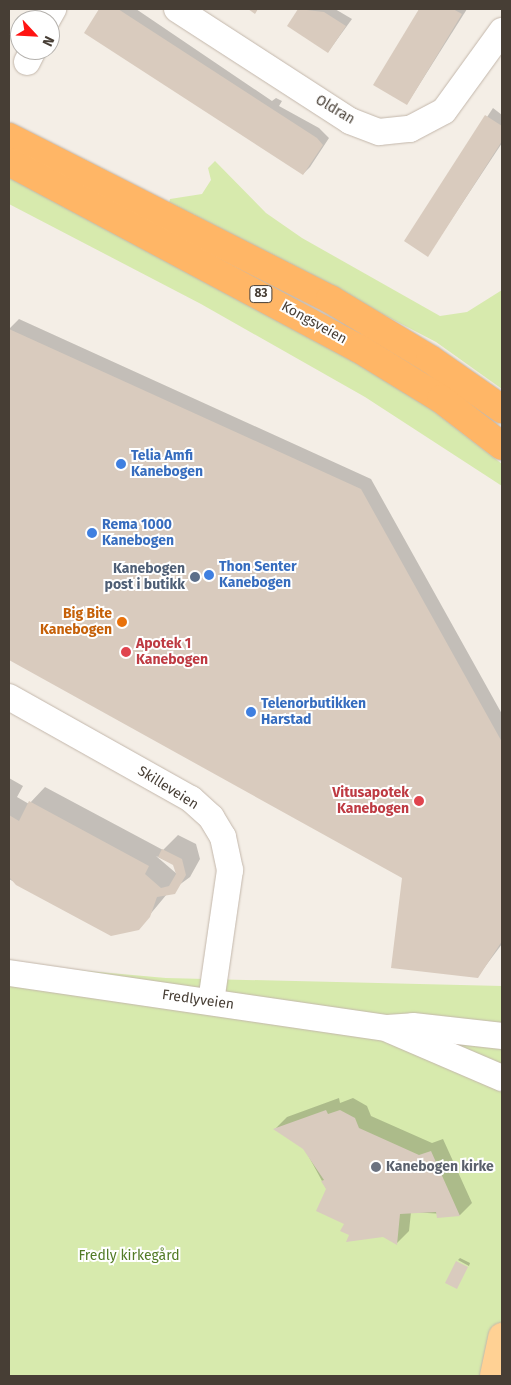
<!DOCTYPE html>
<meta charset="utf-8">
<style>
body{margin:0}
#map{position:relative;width:511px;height:1385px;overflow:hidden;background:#f4eee6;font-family:"Fira Sans",sans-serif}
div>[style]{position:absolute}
.green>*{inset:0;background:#d7eaad}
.shadow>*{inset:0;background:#0003}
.building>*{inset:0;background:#d9cbbe}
.roads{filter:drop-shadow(0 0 1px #c3b7ab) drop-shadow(0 0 1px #c3b7ab)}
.street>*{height:26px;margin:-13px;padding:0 13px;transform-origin:13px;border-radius:13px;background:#fff}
.primary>*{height:28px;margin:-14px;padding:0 14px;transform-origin:14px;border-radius:14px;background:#ffd194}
.highway>*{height:28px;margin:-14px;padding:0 14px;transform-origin:14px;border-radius:14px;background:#ffb666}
.dots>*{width:14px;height:14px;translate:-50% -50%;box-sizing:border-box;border:2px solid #fff;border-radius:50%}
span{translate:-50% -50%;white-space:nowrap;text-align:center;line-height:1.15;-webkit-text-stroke:4px #fff;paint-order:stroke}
.shield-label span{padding:1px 4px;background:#fff;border:1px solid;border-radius:4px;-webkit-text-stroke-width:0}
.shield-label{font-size:12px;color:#473e35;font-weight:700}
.street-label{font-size:14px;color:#473e35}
.shop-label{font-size:14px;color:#366cbe;font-weight:700}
.left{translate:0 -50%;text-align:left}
.service-label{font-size:14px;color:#4e5e75;font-weight:700}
.right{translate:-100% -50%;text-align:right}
.food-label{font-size:14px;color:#c56008;font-weight:700}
.health-label{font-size:14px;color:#be3a42;font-weight:700}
.worship-label{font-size:14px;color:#5b616d;font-weight:700}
.park-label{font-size:14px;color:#527b26}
.frame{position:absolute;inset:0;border:10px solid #473e35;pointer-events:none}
.north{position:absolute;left:10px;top:10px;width:50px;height:50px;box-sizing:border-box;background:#fff;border:1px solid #b5b2ae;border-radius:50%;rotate:115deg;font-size:14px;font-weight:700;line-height:20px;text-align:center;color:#473e35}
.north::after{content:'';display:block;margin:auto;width:18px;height:22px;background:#ff1412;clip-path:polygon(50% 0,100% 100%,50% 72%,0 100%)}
</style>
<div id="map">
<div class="green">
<div style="clip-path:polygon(215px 161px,266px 213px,302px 238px,440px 316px,467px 312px,502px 290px,502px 389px,436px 342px,169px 203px,170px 199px,202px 194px,211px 180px,208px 168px)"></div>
<div style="clip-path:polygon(9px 175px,408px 391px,502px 464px,502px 486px,365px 397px,201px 304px,9px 204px)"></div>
<div style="clip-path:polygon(9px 964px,166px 978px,502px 986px,502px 1376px,9px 1376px)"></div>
</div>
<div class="shadow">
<div style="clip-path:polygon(101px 9px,136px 9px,272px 101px,276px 98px,282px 101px,279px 106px,319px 128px,329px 138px,310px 167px,303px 174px,86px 32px)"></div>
<div style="clip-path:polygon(300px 9px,335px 9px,352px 19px,328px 52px,289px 26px)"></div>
<div style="clip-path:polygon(420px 9px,467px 9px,407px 104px,375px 84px)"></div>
<div style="clip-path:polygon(493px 108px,502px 115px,502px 143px,428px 255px,405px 241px)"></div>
<div style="clip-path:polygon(19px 319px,371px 479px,502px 714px,502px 944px,478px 976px,403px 877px,9px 659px,9px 329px)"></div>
<div style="clip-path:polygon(evenodd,9px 778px,23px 786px,17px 797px,29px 804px,45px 787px,163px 850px,178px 835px,196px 844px,200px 859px,190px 877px,167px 894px,138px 929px,111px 935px,9px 879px,9px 778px,156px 856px,175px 865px,177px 874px,156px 856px)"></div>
<div style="clip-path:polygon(339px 1098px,340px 1103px,353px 1098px,367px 1106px,371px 1116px,432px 1143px,443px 1139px,472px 1203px,460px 1215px,411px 1212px,409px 1231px,397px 1243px,383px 1236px,351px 1234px,304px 1148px,275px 1129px,287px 1117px)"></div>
<div style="clip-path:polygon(460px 1258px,470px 1263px,469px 1266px,458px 1260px)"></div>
</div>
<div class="building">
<div style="clip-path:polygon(99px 9px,118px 9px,317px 138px,323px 145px,303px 175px,84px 33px)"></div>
<div style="clip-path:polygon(248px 9px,258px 9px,255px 14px)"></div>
<div style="clip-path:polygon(298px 9px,324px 12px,346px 26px,328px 53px,287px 26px)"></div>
<div style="clip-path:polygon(419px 9px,453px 9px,462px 14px,407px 105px,373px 85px)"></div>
<div style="clip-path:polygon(485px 115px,502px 126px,502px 141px,428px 257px,404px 241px)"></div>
<div style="clip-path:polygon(9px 329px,361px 489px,502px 742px,502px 941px,478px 978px,391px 968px,402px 878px,9px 660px)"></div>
<div style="clip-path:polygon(29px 801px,149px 866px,145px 874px,161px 888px,169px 886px,176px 874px,173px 865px,158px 857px,162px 849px,182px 859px,186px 875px,175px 894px,157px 897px,150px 917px,139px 930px,111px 936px,16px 885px,9px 877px,9px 815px,19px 821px)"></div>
<div style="clip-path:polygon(326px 1110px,328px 1114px,340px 1110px,355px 1118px,359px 1128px,419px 1155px,431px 1151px,460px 1216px,437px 1218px,436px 1212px,400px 1214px,397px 1245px,383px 1237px,346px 1242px,349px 1235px,340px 1231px,344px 1224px,316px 1211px,326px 1189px,321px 1181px,324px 1180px,303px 1149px,273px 1129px)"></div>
<div style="clip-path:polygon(456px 1261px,468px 1267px,457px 1289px,445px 1283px)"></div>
</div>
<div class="roads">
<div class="street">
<div style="left:177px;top:9px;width:206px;rotate:32.9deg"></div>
<div style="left:350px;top:121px;width:31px;rotate:21deg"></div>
<div style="left:379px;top:132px;width:31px;rotate:-6deg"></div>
<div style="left:410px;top:129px;width:38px;rotate:-28deg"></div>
<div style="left:444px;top:111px;width:99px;rotate:-54.1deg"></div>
<div style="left:47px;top:20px;width:13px;rotate:-61deg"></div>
<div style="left:27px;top:62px;width:13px;rotate:-63deg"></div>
<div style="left:9px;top:697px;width:209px;rotate:29.3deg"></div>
<div style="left:191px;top:799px;width:27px;rotate:42deg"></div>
<div style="left:211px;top:817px;width:23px;rotate:59deg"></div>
<div style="left:223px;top:837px;width:34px;rotate:78deg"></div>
<div style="left:230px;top:870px;width:133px;rotate:98.2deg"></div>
<div style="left:9px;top:973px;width:382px;rotate:8.3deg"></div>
<div style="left:387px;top:1028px;width:26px;rotate:-4deg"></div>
<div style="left:413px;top:1026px;width:90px;rotate:6.4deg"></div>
<div style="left:390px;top:1030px;width:122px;rotate:23.2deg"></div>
</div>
<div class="primary">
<div style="left:494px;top:1376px;width:40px;rotate:-78deg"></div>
</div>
<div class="highway">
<div style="left:9px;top:137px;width:360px;rotate:26.8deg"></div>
<div style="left:330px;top:299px;width:117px;rotate:31deg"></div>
<div style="left:430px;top:359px;width:88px;rotate:34.8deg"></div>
<div style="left:9px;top:162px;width:395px;rotate:28.1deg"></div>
<div style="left:358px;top:348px;width:97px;rotate:31.6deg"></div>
<div style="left:441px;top:399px;width:77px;rotate:37.6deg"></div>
</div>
</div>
<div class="dots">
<div style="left:121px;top:464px;background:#3f7fe0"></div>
<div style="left:92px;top:533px;background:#3f7fe0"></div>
<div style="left:209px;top:575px;background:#3f7fe0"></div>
<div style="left:195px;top:577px;background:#5c6f8a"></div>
<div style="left:122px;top:622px;background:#e8710a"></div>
<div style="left:126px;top:652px;background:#e0444e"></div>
<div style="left:251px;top:712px;background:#3f7fe0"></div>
<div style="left:419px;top:801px;background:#e0444e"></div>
<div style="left:376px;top:1167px;background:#6b7280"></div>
</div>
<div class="shield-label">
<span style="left:261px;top:294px">83</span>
</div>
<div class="street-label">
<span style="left:335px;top:110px;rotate:31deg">Oldran</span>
<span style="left:314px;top:323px;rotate:29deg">Kongsveien</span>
<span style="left:168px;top:788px;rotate:32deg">Skilleveien</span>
<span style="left:198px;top:1000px;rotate:8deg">Fredlyveien</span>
</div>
<div class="shop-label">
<span class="left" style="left:131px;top:464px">Telia Amfi<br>Kanebogen</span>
<span class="left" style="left:102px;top:533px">Rema 1000<br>Kanebogen</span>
<span class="left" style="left:219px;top:575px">Thon Senter<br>Kanebogen</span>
<span class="left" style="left:261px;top:712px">Telenorbutikken<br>Harstad</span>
</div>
<div class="service-label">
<span class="right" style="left:185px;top:577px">Kanebogen<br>post i butikk</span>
</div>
<div class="food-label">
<span class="right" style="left:112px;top:622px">Big Bite<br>Kanebogen</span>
</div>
<div class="health-label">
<span class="left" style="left:136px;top:652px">Apotek 1<br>Kanebogen</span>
<span class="right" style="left:409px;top:801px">Vitusapotek<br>Kanebogen</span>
</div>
<div class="worship-label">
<span class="left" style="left:386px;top:1167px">Kanebogen kirke</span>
</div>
<div class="park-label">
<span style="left:129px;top:1256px">Fredly kirkegård</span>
</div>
<div class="frame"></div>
<div class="north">N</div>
</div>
